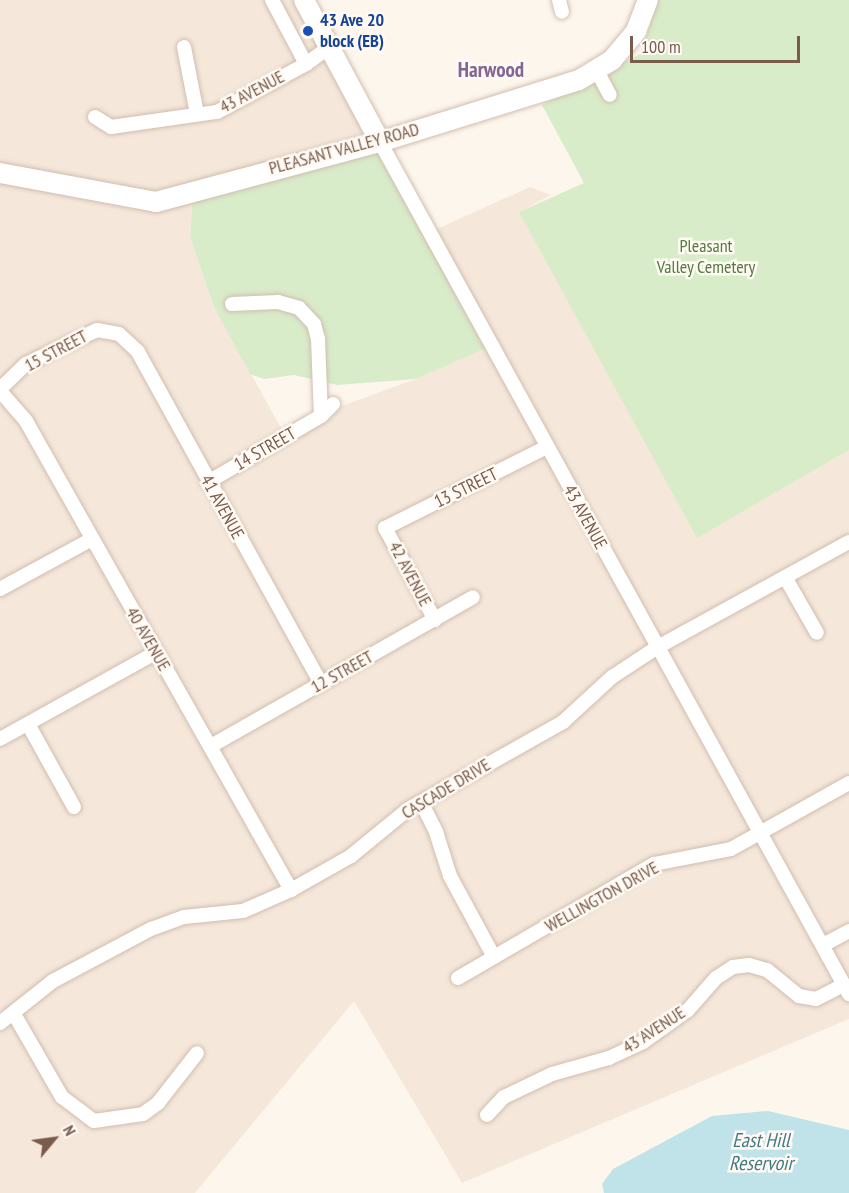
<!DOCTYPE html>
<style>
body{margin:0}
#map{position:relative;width:849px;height:1193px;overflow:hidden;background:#fdf6ec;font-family:"PT Sans Narrow",sans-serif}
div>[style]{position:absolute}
.residential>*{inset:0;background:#f5e8da}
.green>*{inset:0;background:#d8ecc9}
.water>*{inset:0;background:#bfe3e8}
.roads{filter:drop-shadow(0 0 2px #d1beb0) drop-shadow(0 0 2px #d1beb0)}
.street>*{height:14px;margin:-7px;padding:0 7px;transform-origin:7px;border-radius:7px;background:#fff}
.secondary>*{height:20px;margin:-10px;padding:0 10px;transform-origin:10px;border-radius:10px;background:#fff}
.dots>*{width:16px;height:16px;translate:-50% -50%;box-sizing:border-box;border:3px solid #fffaf3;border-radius:50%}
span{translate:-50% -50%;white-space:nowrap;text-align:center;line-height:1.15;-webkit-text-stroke:5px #fffaf3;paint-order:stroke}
.transit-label{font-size:18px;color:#164399;font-weight:700}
.left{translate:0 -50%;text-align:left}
.street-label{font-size:18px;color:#7a5c4d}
.park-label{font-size:18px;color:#537a41}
.water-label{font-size:20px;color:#437c86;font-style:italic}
.quarter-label{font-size:21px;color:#846695;font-weight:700}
.north{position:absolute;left:24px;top:1109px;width:60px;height:60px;-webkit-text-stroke:4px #fffaf3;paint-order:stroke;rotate:61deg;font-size:16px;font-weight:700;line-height:24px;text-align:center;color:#7a5c4d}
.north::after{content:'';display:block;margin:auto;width:21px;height:27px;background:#7a5c4d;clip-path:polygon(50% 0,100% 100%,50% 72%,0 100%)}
.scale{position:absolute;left:630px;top:36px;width:170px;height:27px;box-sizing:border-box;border:3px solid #7a5c4d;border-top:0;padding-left:8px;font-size:18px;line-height:21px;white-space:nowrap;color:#7a5c4d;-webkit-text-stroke:4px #fffaf3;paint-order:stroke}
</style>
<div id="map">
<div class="residential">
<div style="clip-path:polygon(0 0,294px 0,371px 140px,193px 195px,190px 237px,214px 307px,281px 428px,416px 379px,493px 345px,428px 233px,530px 187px,551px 195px,520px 212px,697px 537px,849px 450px,849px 1019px,462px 1183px,354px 1001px,195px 1193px,0 1193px)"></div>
</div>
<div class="green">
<div style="clip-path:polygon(657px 0,849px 0,849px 450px,697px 538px,519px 212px,584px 183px,542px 105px,642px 53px)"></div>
<div style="clip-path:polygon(371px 140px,493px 345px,416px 379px,337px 385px,294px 375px,264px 379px,250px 374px,214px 307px,190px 237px,193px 195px)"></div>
</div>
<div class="water">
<div style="clip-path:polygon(768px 1111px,849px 1130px,849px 1193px,604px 1193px,602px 1184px,613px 1169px,712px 1116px)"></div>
</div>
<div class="roads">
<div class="street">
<div style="left:272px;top:0;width:72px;rotate:62deg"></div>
<div style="left:559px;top:0;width:12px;rotate:76deg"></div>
<div style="left:184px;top:47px;width:68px;rotate:79deg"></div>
<div style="left:597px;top:71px;width:27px;rotate:62deg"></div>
<div style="left:95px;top:117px;width:19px;rotate:32deg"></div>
<div style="left:111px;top:127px;width:107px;rotate:-8.1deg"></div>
<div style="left:217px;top:112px;width:101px;rotate:-28.3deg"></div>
<div style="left:306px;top:64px;width:29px;rotate:-36deg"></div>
<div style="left:380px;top:142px;width:973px;rotate:61.17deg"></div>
<div style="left:232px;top:304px;width:46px;rotate:-2.5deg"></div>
<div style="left:278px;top:302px;width:22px;rotate:16deg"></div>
<div style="left:299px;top:308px;width:22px;rotate:47deg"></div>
<div style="left:314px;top:324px;width:16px;rotate:75deg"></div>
<div style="left:318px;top:339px;width:77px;rotate:87.8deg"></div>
<div style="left:0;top:389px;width:36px;rotate:-44deg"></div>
<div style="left:26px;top:364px;width:79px;rotate:-25.6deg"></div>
<div style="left:97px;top:330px;width:22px;rotate:10deg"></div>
<div style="left:119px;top:334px;width:26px;rotate:43deg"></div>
<div style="left:138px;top:352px;width:379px;rotate:61.1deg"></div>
<div style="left:0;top:391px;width:40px;rotate:49deg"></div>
<div style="left:26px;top:421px;width:539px;rotate:60.53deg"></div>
<div style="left:208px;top:482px;width:131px;rotate:-30.3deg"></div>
<div style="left:321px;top:416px;width:17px;rotate:-45deg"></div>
<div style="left:785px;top:577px;width:64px;rotate:60.3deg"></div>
<div style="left:0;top:589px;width:105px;rotate:-28.5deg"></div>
<div style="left:435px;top:620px;width:105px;rotate:-118.5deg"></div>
<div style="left:385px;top:528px;width:181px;rotate:-26.6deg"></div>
<div style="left:28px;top:724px;width:95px;rotate:61deg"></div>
<div style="left:0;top:739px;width:177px;rotate:-29deg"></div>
<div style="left:211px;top:746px;width:301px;rotate:-29.6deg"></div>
<div style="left:421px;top:802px;width:34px;rotate:63deg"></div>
<div style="left:436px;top:832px;width:46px;rotate:72.3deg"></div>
<div style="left:450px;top:876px;width:92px;rotate:61.5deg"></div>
<div style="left:823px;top:945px;width:30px;rotate:-28deg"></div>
<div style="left:458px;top:978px;width:227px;rotate:-30.2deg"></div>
<div style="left:654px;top:864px;width:78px;rotate:-11deg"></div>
<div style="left:731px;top:849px;width:135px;rotate:-29.2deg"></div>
<div style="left:14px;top:1014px;width:96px;rotate:60deg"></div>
<div style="left:62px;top:1097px;width:40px;rotate:37deg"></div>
<div style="left:94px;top:1121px;width:49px;rotate:-8.1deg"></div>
<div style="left:143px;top:1114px;width:19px;rotate:-36deg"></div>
<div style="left:158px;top:1103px;width:63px;rotate:-52deg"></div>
<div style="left:0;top:1023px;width:68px;rotate:-38.4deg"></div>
<div style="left:53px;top:981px;width:111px;rotate:-28deg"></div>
<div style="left:151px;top:929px;width:35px;rotate:-20deg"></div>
<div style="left:184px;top:917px;width:59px;rotate:-5.8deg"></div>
<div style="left:243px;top:911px;width:52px;rotate:-23.6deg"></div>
<div style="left:291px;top:890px;width:69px;rotate:-29.5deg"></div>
<div style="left:351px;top:856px;width:72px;rotate:-39.4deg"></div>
<div style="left:407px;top:810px;width:179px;rotate:-29.4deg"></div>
<div style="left:563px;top:722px;width:67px;rotate:-42.6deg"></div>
<div style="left:612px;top:677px;width:53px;rotate:-33.4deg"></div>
<div style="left:656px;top:648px;width:220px;rotate:-28.8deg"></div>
<div style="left:487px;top:1115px;width:25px;rotate:-47deg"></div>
<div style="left:504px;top:1097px;width:53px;rotate:-25.6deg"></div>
<div style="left:552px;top:1074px;width:59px;rotate:-15.7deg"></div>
<div style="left:609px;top:1058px;width:38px;rotate:-25deg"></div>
<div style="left:643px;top:1042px;width:55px;rotate:-35.4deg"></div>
<div style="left:688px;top:1010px;width:43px;rotate:-48.8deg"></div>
<div style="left:716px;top:978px;width:20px;rotate:-33deg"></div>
<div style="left:733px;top:967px;width:16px;rotate:-7deg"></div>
<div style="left:749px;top:965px;width:19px;rotate:16deg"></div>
<div style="left:767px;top:970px;width:41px;rotate:39.1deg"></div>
<div style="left:799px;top:996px;width:17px;rotate:10deg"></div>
<div style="left:816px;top:999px;width:30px;rotate:-27deg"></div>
</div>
<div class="secondary">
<div style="left:304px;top:0;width:161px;rotate:61.8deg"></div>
<div style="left:0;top:173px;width:159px;rotate:10.5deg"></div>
<div style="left:156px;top:202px;width:232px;rotate:-15deg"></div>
<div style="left:380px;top:142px;width:208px;rotate:-17.3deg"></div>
<div style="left:579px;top:80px;width:39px;rotate:-31deg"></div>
<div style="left:612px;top:60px;width:38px;rotate:-50deg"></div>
<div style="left:636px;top:31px;width:33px;rotate:-69deg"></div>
</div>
</div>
<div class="dots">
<div style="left:308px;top:31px;background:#1a4fb4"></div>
</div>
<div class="transit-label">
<span class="left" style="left:320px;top:31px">43 Ave 20<br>block (EB)</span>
</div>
<div class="street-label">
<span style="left:252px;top:92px;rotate:-28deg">43 AVENUE</span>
<span style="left:344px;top:149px;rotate:-15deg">PLEASANT VALLEY ROAD</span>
<span style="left:56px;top:351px;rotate:-28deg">15 STREET</span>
<span style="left:265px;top:449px;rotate:-30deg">14 STREET</span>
<span style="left:466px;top:488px;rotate:-26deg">13 STREET</span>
<span style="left:222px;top:507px;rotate:61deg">41 AVENUE</span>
<span style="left:585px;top:517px;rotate:61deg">43 AVENUE</span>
<span style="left:410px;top:574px;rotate:62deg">42 AVENUE</span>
<span style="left:148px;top:639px;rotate:60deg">40 AVENUE</span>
<span style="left:342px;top:672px;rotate:-29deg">12 STREET</span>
<span style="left:446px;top:789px;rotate:-31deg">CASCADE DRIVE</span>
<span style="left:602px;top:897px;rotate:-29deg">WELLINGTON DRIVE</span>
<span style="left:654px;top:1030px;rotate:-33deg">43 AVENUE</span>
</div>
<div class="park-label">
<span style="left:706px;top:257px">Pleasant<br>Valley Cemetery</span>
</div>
<div class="water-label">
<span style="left:761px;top:1152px">East Hill<br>Reservoir</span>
</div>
<div class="quarter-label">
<span style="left:491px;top:70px">Harwood</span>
</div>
<div class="north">N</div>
<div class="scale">100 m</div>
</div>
